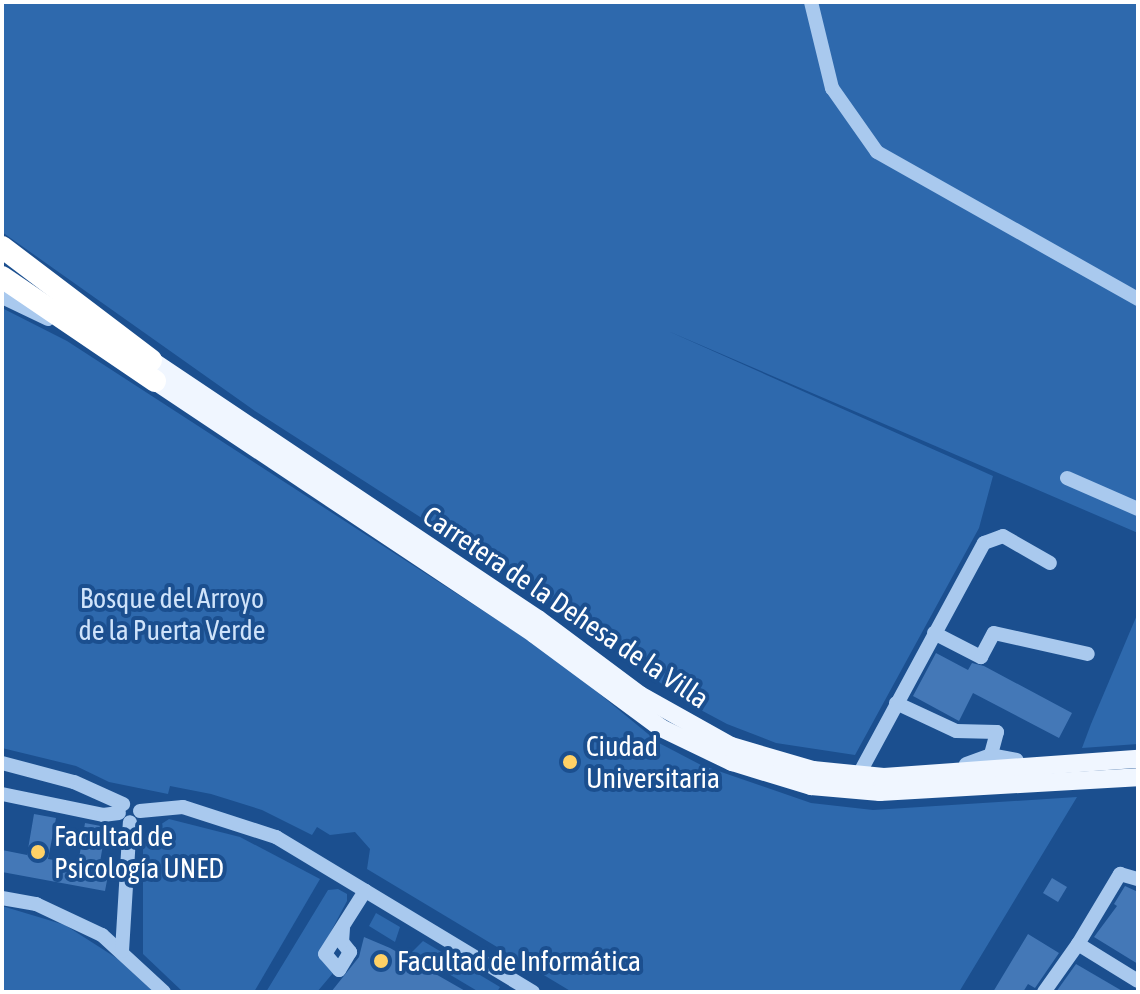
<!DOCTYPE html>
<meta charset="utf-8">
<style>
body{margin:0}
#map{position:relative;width:1140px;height:994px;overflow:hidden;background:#1b4f8f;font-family:"Asap Condensed",sans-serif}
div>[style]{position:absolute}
.green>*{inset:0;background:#2e69ad}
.building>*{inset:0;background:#4478b7}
.minor>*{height:14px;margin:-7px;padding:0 7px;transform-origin:7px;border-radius:7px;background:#a9c9ee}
.major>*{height:18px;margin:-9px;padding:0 9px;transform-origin:9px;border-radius:9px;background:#f0f6ff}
.highway>*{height:22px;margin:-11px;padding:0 11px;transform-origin:11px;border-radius:11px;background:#fff}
.dots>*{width:22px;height:22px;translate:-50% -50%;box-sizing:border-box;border:4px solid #1b4f8f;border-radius:50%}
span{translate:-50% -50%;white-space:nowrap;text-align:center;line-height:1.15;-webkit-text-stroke:8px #1b4f8f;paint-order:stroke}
.park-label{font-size:28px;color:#cfe3fa}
.street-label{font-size:28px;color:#fff}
.poi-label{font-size:28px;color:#fff}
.left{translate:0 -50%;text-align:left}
.frame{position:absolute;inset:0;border:4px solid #fff;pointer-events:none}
</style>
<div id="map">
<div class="green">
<div style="clip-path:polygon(2px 2px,1138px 2px,1138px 533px,668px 331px,993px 476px,979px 528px,855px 755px,776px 743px,727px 724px,684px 701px,565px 610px,255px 411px,2px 232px)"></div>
<div style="clip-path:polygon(2px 308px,67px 341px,556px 658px,659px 743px,701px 765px,811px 803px,873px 810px,1077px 797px,959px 992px,572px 992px,367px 869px,370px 849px,355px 832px,330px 835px,317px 827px,312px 835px,262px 810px,211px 794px,170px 786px,168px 794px,109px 782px,76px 766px,2px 748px)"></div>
<div style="clip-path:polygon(1137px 615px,1138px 744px,1082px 748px,1091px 724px)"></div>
<div style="clip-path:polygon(169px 819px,240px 837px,320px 879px,254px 992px,183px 992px,143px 954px,143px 836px)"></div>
<div style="clip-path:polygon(338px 889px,347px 894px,347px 901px,318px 956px,333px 973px,317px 992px,266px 992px,328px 890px)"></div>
<div style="clip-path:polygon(2px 906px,65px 925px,118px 959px,154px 992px,2px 992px)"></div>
<div style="clip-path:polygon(376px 913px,400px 927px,395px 942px,369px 926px)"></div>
<div style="clip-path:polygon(423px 941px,500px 987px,497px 992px,479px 992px,412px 952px)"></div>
</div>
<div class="building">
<div style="clip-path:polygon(936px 653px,968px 670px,972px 663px,984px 666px,1072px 713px,1059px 738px,973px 693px,959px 721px,913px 696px)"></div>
<div style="clip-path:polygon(34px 814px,56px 818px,48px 859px,78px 864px,85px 823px,106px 827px,99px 868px,109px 870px,105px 891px,2px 872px,2px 850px,27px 855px)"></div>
<div style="clip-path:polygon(1052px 878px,1067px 887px,1058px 902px,1043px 893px)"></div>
<div style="clip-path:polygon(1125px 886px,1138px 892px,1138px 964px,1094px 937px,1117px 906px,1114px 904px)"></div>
<div style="clip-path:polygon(1028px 934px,1059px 953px,1035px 988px,1028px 984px,1023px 992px,993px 992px)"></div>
<div style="clip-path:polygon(364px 937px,390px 948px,467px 992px,331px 992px,359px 957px)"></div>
<div style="clip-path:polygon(1076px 964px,1124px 992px,1056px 992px)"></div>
</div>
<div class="minor">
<div style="left:811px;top:2px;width:89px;rotate:76.3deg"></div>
<div style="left:832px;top:88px;width:78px;rotate:54.9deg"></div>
<div style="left:877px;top:152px;width:300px;rotate:29.4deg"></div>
<div style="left:2px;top:297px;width:51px;rotate:25.6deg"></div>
<div style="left:1067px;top:478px;width:77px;rotate:23.6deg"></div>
<div style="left:934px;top:633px;width:53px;rotate:27.1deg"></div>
<div style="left:981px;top:657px;width:27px;rotate:-62deg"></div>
<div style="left:994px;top:633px;width:96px;rotate:12.6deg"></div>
<div style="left:896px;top:703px;width:66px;rotate:25deg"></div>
<div style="left:956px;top:731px;width:41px;rotate:1.4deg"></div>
<div style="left:997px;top:732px;width:24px;rotate:105deg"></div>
<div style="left:2px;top:763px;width:74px;rotate:14.8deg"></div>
<div style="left:74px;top:782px;width:54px;rotate:24.2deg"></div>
<div style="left:966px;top:764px;width:27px;rotate:-20deg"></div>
<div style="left:991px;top:755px;width:26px;rotate:11deg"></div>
<div style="left:858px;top:776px;width:265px;rotate:-61.6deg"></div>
<div style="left:984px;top:543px;width:20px;rotate:-20deg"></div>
<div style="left:1003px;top:536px;width:54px;rotate:29.9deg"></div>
<div style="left:2px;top:794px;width:103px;rotate:11.7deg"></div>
<div style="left:103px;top:815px;width:16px;rotate:-7deg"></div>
<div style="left:140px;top:811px;width:43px;rotate:-5.3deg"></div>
<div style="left:183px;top:807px;width:98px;rotate:17.9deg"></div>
<div style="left:276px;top:837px;width:300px;rotate:31.1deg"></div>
<div style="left:2px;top:898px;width:35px;rotate:10deg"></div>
<div style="left:36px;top:904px;width:73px;rotate:25.2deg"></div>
<div style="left:102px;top:935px;width:84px;rotate:42.6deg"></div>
<div style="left:343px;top:928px;width:14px;rotate:94deg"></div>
<div style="left:342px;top:942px;width:13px;rotate:51deg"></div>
<div style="left:350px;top:952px;width:21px;rotate:121deg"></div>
<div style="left:339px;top:970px;width:21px;rotate:-131deg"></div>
<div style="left:325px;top:954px;width:75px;rotate:-57.6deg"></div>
<div style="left:1078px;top:944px;width:82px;rotate:-59deg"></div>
<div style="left:1120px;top:874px;width:19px;rotate:16deg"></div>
<div style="left:122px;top:951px;width:129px;rotate:-86.5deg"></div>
<div style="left:1044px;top:992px;width:59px;rotate:-54.7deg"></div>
<div style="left:1078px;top:944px;width:70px;rotate:31.7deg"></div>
</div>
<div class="major">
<div style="left:151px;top:360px;width:466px;rotate:33.8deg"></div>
<div style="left:538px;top:619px;width:127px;rotate:36.7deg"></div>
<div style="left:640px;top:695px;width:104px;rotate:29.3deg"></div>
<div style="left:731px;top:746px;width:85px;rotate:16.3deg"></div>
<div style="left:813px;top:770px;width:71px;rotate:5.6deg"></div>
<div style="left:884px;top:777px;width:255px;rotate:-4.1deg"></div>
<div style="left:155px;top:381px;width:456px;rotate:33.7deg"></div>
<div style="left:534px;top:634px;width:158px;rotate:36.5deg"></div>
<div style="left:661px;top:728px;width:79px;rotate:25.6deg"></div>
<div style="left:732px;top:762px;width:83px;rotate:16.9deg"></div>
<div style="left:811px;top:786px;width:69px;rotate:5deg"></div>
<div style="left:880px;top:792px;width:258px;rotate:-3.3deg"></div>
</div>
<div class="highway">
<div style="left:2px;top:247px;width:187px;rotate:37.2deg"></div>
<div style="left:2px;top:277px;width:185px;rotate:34.2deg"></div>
</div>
<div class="dots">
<div style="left:570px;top:762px;background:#ffd166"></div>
<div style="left:38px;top:852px;background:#ffd166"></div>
<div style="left:381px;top:961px;background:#ffd166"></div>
</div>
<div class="park-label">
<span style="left:172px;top:614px">Bosque del Arroyo<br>de la Puerta Verde</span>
</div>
<div class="street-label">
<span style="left:566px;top:607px;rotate:34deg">Carretera de la Dehesa de la Villa</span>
</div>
<div class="poi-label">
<span class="left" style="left:586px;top:762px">Ciudad<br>Universitaria</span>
<span class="left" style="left:54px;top:852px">Facultad de<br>Psicología UNED</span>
<span class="left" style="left:397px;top:961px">Facultad de Informática</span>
</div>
<div class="frame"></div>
</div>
